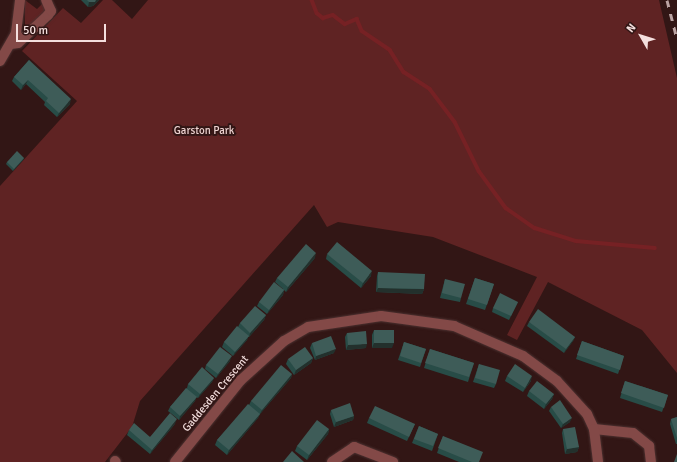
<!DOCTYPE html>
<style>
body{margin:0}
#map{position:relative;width:677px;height:462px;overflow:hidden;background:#321615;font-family:Signika,sans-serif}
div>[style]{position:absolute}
.green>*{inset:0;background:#5f2323}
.stream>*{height:3.5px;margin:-1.75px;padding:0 1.75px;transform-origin:1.75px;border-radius:1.75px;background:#762124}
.roads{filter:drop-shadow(0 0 1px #4d3231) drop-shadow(0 0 1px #4d3231)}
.street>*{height:10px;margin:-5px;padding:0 5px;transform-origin:5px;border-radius:5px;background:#834947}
.rail>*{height:3px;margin-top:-1.5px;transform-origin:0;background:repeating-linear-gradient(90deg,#bba4a3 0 7px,transparent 0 14px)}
.wall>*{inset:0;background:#284c47}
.shaded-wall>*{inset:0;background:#23302c}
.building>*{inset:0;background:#3e5c58}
span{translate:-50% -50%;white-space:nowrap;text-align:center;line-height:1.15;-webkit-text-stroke:4px #321615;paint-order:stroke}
.park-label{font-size:11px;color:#eed3d1}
.street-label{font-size:11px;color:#f4dfde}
.north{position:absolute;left:621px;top:16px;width:40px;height:40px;-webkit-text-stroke:3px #321615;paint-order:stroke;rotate:309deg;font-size:11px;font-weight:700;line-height:16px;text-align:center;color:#f4dfde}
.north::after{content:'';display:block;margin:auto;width:14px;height:18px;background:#f4dfde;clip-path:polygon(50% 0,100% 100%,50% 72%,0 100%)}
.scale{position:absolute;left:16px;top:24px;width:90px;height:18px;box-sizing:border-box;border:2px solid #f4dfde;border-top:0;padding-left:5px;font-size:12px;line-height:14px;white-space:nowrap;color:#f4dfde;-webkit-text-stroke:3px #321615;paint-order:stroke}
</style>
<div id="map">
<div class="green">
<div style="clip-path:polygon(25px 0,37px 9px,44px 2px,47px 11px,25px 32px)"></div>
<div style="clip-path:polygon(103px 0,112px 0,132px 19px,148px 0,659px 0,677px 78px,677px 373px,642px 330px,548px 282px,517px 340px,507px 335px,537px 277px,433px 237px,338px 222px,327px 227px,314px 205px,140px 401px,132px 427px,105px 462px,0 462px,0 186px,77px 101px,22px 51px,63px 8px,81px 23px)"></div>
</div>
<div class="stream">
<div style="left:312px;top:0;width:14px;rotate:69deg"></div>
<div style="left:317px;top:13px;width:8px;rotate:40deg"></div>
<div style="left:323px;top:18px;width:10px;rotate:-17deg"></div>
<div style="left:333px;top:15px;width:15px;rotate:37deg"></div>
<div style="left:345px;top:24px;width:13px;rotate:-23deg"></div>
<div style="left:357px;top:19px;width:13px;rotate:67deg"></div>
<div style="left:362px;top:31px;width:34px;rotate:34deg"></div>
<div style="left:390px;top:50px;width:26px;rotate:58deg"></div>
<div style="left:404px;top:72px;width:31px;rotate:33deg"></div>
<div style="left:430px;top:89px;width:41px;rotate:52.9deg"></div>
<div style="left:455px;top:122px;width:55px;rotate:63.9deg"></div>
<div style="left:479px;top:171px;width:46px;rotate:53.9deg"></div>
<div style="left:506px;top:208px;width:35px;rotate:35deg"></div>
<div style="left:535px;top:228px;width:43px;rotate:17.6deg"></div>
<div style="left:576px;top:241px;width:79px;rotate:5.1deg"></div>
</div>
<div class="roads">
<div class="street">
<div style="left:11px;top:44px;width:7px;rotate:-8deg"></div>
<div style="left:18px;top:43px;width:41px;rotate:-43deg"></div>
<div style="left:48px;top:15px;width:5px;rotate:-53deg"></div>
<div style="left:51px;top:11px;width:12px;rotate:-114deg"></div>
<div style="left:0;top:61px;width:32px;rotate:-60deg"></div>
<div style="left:16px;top:33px;width:33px;rotate:-83deg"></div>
<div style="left:594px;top:429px;width:39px;rotate:6deg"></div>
<div style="left:633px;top:433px;width:21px;rotate:39deg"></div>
<div style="left:649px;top:446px;width:16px;rotate:83deg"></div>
<div style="left:115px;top:461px;width:1px;rotate:45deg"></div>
<div style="left:175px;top:462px;width:105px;rotate:-51.2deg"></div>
<div style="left:241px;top:380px;width:58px;rotate:-42.2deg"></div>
<div style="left:284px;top:341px;width:28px;rotate:-30deg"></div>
<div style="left:308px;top:327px;width:74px;rotate:-8.6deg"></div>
<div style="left:381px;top:316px;width:74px;rotate:7.8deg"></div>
<div style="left:454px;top:326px;width:75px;rotate:23.5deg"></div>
<div style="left:523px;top:356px;width:42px;rotate:36.3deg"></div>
<div style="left:557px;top:381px;width:45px;rotate:47.7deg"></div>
<div style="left:587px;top:414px;width:17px;rotate:65deg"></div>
<div style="left:594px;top:429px;width:33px;rotate:83deg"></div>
<div style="left:332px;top:462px;width:27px;rotate:-34deg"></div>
<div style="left:354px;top:447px;width:42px;rotate:21deg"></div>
</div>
</div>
<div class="rail">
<div style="left:667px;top:0;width:40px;rotate:75.6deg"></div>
</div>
<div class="wall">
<div style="clip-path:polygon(81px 0,99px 0,93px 6px,88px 7px)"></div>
<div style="clip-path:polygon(29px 60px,70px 104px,57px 117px,44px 105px,45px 102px,26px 84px,21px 90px,12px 81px,14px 77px)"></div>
<div style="clip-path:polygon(24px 158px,23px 160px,13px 171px,6px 164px,7px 162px)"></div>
<div style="clip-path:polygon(327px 254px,371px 276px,361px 288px,326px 259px)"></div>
<div style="clip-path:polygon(315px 258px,286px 292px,284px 290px,283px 295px,267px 314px,257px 306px,259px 302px,283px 289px,275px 282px,277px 278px)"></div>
<div style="clip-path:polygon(378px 272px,424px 289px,422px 294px,376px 292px,377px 276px)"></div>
<div style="clip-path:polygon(475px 278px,494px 284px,485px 310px,466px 304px)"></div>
<div style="clip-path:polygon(445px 279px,461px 298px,460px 302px,440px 298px)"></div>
<div style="clip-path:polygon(518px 302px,509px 320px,492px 312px,493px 308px)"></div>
<div style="clip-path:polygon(266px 315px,264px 320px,249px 337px,248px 337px,247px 340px,233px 356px,222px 347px,224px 342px,238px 327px,240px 323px)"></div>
<div style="clip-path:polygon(529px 322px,575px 337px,573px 341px,564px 353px,527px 326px)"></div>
<div style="clip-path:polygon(374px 330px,392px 348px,372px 348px,372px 335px)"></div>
<div style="clip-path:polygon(347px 333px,366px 348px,346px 350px,345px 337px)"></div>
<div style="clip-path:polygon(582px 341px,624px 356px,618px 374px,576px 359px)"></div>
<div style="clip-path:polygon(404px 342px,426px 349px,420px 367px,398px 360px)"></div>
<div style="clip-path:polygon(312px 343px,334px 353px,315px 360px,310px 348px)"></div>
<div style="clip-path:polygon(430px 349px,474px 363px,468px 382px,424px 368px)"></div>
<div style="clip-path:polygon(313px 358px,311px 363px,294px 375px,286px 364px,288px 359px)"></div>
<div style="clip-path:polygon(230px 361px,216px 378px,205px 369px,206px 365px)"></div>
<div style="clip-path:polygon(479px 364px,496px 384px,494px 388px,473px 382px)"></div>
<div style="clip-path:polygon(292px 374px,291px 378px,260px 414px,258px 418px,227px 455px,215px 445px,217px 440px,249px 405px,251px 401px)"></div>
<div style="clip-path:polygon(507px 376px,531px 381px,523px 392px,505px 381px)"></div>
<div style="clip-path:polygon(214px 378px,212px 382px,198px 398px,196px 397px,195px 401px,179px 420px,168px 411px,170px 407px,187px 388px,188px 384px)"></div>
<div style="clip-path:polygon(625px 381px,668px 395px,662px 412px,620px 398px)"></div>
<div style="clip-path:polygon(529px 391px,554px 394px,552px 399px,544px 409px,527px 396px)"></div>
<div style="clip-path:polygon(551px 407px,570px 422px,561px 428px,549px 411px)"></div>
<div style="clip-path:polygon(331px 410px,354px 416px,353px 420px,334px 427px,330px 414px)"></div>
<div style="clip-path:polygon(677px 417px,677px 444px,676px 444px,670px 424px,671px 419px)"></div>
<div style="clip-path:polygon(369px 418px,415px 424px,407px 441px,367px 423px)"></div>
<div style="clip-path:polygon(175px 424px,150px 454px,127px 435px,129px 430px,150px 437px)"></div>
<div style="clip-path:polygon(419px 426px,438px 434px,432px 451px,412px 443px)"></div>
<div style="clip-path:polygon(329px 429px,328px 434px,307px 460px,295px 451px,297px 446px)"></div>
<div style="clip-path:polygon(563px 429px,579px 447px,577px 452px,565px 454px,562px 433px)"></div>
<div style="clip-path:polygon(443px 436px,479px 462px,459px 462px,437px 453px)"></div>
</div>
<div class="shaded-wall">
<div style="clip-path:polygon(96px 0,99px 0,93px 6px,88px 7px,89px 2px)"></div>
<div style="clip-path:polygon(28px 80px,26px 84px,21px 90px,23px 85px)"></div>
<div style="clip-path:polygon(71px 99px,70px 104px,57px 117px,59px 113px)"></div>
<div style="clip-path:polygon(24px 158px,23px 160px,13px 171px,14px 169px)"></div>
<div style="clip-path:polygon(316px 253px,315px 258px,286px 292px,288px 287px)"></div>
<div style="clip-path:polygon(372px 271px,371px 276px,361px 288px,363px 283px)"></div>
<div style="clip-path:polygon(378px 288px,424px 289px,422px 294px,376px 292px)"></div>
<div style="clip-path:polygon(284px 290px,283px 295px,267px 314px,269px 310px)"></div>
<div style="clip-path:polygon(266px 315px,264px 320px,249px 337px,250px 333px)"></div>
<div style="clip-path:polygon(249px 336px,247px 340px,233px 356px,235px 352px)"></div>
<div style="clip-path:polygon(575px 337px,573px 341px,564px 353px,566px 349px)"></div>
<div style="clip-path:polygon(374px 343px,394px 343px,392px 348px,372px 348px)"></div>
<div style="clip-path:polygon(367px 344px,366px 348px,346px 350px,348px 345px)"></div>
<div style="clip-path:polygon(336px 349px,334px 353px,315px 360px,316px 356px)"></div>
<div style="clip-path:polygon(232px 356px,230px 361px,216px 378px,218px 374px)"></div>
<div style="clip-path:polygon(313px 358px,311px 363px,294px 375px,296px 370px)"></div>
<div style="clip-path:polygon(292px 374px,291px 378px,260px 414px,262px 410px)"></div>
<div style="clip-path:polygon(532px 376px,531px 381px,523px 392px,525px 388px)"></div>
<div style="clip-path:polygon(214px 378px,212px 382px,198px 398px,200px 394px)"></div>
<div style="clip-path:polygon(554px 394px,552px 399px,544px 409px,546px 404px)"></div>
<div style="clip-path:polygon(197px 397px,195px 401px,179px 420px,180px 416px)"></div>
<div style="clip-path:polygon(260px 414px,258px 418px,227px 455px,229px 450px)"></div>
<div style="clip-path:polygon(354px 416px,353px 420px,334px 427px,336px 422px)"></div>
<div style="clip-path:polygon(572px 418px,570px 422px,561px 428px,563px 424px)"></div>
<div style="clip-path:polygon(177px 419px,175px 424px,150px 454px,152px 450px)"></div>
<div style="clip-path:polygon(329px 429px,328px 434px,307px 460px,309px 455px)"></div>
<div style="clip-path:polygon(579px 447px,577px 452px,565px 454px,567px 449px)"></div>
</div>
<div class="building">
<div style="clip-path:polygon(87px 0,96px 0,95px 2px,89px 2px)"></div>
<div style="clip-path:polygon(29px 60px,71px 99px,59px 113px,46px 101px,48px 98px,28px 80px,23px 85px,14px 77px)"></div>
<div style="clip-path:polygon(17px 151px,24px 158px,14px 169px,7px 162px)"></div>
<div style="clip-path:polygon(337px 242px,372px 271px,363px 283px,327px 254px)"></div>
<div style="clip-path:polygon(306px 244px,316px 253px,288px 287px,277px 278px)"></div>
<div style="clip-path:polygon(378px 272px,425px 274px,424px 289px,378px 288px)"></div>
<div style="clip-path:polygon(475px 278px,494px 284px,487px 305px,468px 299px)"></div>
<div style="clip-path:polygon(445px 279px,465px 284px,461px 298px,442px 293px)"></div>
<div style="clip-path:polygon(274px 282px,284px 290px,269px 310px,259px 302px)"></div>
<div style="clip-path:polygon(500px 293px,518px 302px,511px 316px,493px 308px)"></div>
<div style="clip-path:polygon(255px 306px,266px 315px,250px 333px,240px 323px)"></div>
<div style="clip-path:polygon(538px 309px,575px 337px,566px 349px,529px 322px)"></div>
<div style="clip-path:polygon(237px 326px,249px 336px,235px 352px,224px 342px)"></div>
<div style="clip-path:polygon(374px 330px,394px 330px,394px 343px,374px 343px)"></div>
<div style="clip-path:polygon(366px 331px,367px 344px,348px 345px,347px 333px)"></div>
<div style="clip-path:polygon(331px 336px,336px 349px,316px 356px,312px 343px)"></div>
<div style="clip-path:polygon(582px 341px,624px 356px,620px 370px,577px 355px)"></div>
<div style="clip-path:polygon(404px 342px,426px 349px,421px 363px,400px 356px)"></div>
<div style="clip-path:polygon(220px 347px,232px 356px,218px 374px,206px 365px)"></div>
<div style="clip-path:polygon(305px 347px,313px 358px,296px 370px,288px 359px)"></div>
<div style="clip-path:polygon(430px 349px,474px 363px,469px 377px,425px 363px)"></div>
<div style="clip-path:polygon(479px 364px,500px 370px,496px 384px,475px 378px)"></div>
<div style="clip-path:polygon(515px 364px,532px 376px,525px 388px,507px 376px)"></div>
<div style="clip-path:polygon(281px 365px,292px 374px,262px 410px,251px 401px)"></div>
<div style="clip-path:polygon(202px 367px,214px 378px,200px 394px,188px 384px)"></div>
<div style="clip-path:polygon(537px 381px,554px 394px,546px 404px,529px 391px)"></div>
<div style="clip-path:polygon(625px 381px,668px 395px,664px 408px,621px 393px)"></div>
<div style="clip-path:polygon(186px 388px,197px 397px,180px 416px,170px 407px)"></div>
<div style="clip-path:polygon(560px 400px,572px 418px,563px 424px,551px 407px)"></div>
<div style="clip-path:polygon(350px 403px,354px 416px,336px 422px,331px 410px)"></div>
<div style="clip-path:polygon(248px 404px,260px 414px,229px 450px,217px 440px)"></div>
<div style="clip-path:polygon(375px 406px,415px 424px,409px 437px,369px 418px)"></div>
<div style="clip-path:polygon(170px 413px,177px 419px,152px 450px,129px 430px,134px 423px,150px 437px)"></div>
<div style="clip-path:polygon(677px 417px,677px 438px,671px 419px)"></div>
<div style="clip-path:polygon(317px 420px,329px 429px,309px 455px,297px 446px)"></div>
<div style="clip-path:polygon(419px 426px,438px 434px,433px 446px,414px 439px)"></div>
<div style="clip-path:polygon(575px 427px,579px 447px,567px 449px,563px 429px)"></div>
<div style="clip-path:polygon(443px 436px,483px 452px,479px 462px,472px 462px,438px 448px)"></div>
<div style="clip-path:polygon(292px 451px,304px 462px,283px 462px)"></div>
<div style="clip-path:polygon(677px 454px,677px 462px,674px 462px)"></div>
</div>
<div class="park-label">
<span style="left:204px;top:131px">Garston Park</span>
</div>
<div class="street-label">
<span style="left:216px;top:394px;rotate:-50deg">Gaddesden Crescent</span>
</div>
<div class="north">N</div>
<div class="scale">50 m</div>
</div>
